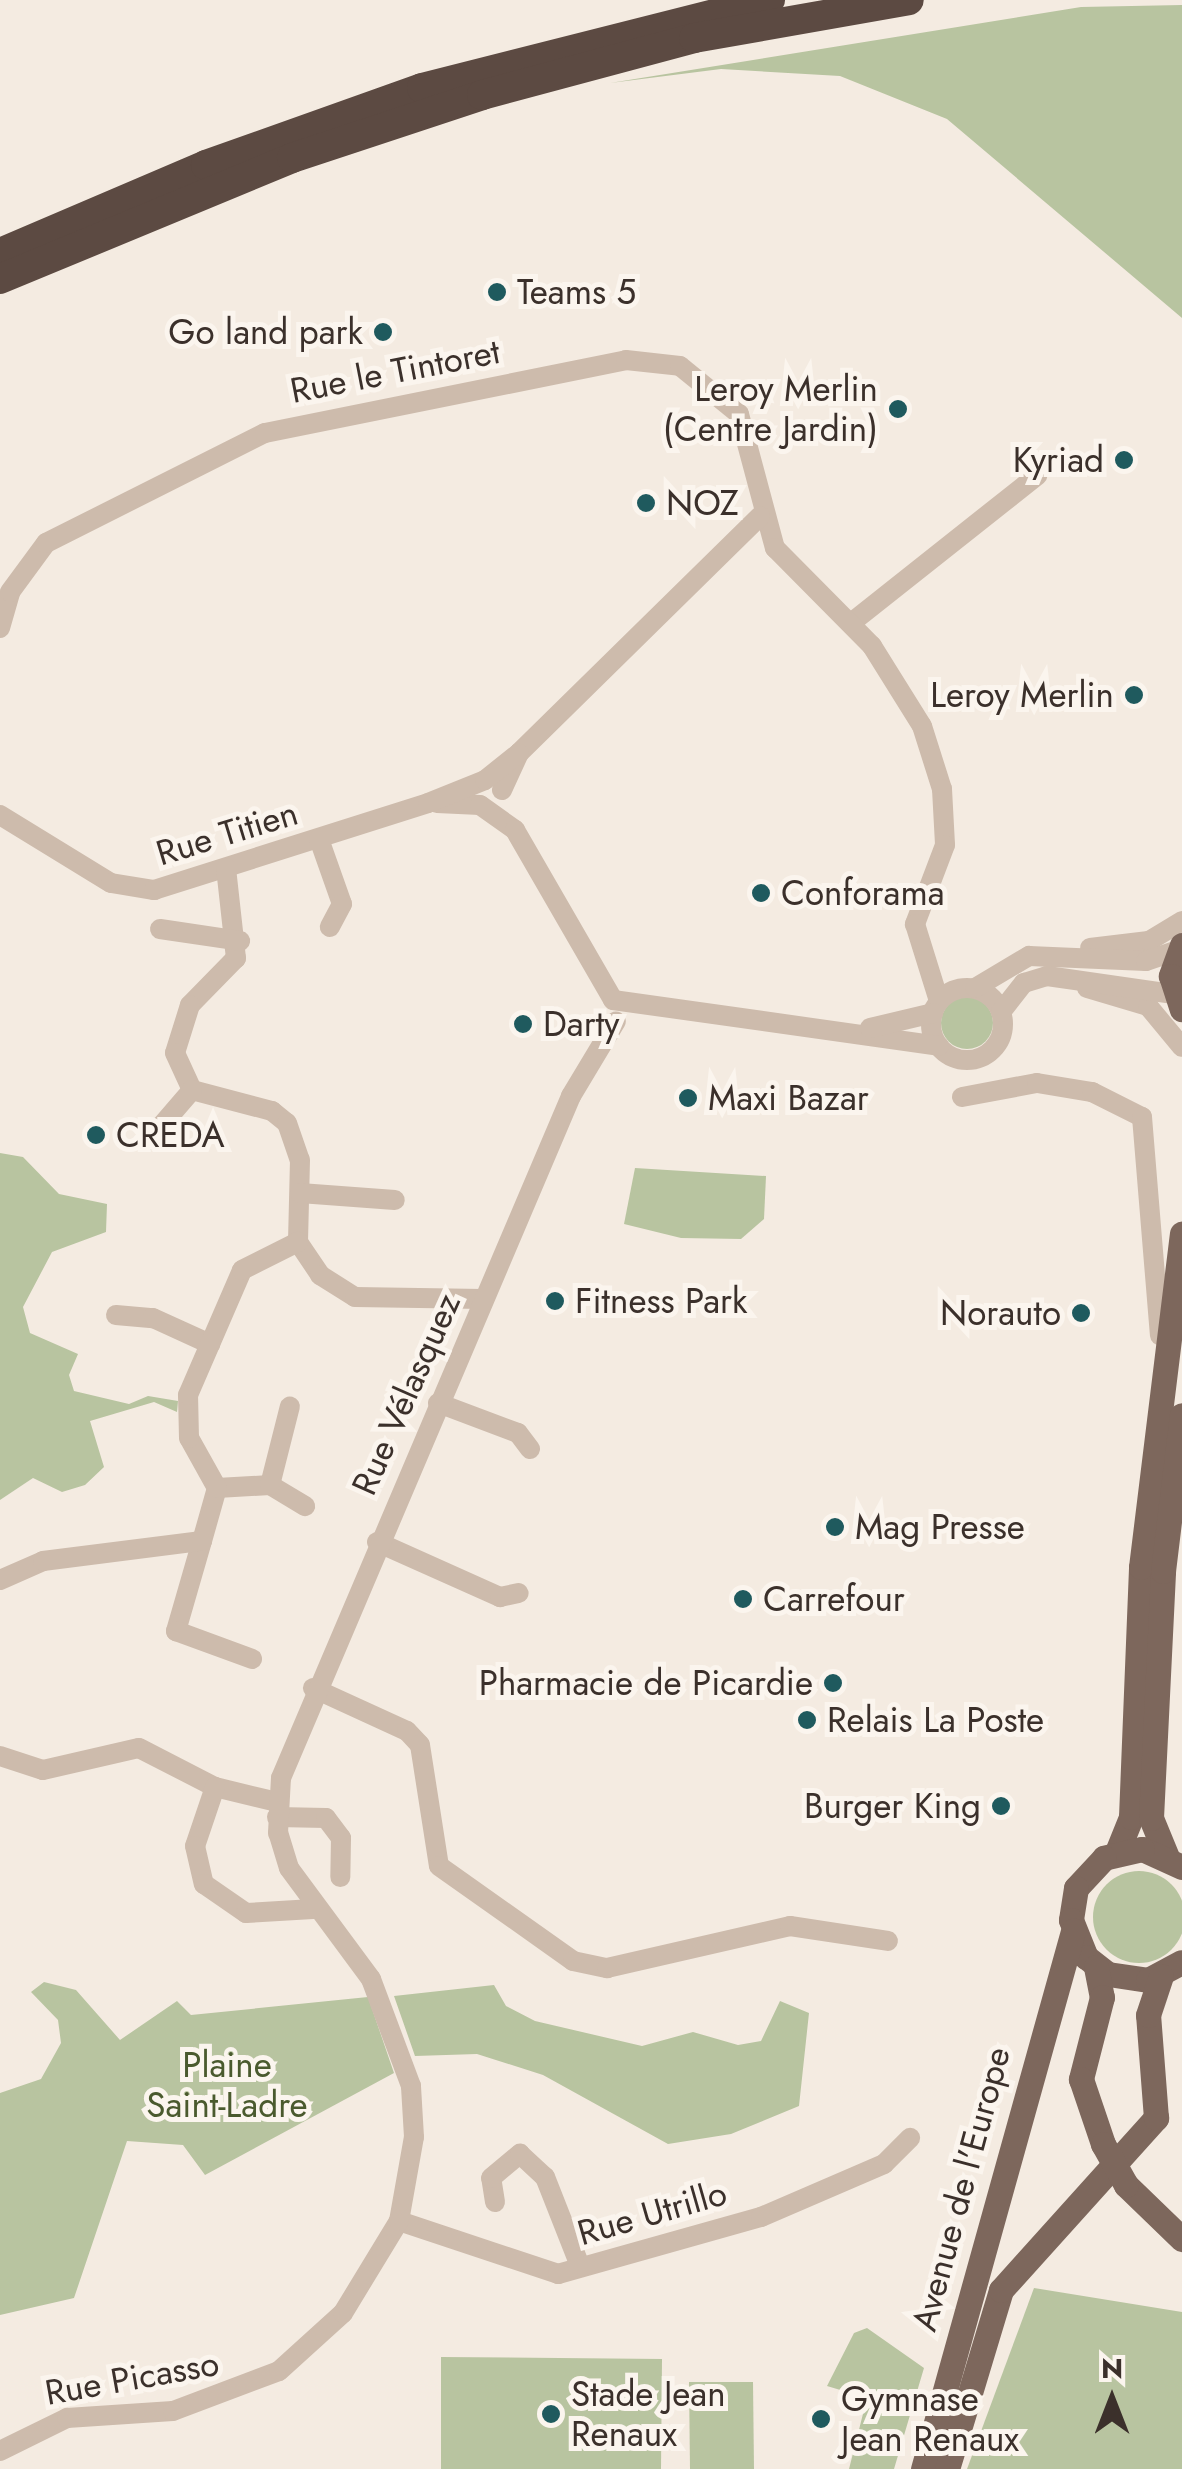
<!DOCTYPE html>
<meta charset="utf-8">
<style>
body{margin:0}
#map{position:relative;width:1182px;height:2469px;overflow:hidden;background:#f4ebe1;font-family:Jost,sans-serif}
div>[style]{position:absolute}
.green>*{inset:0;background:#b8c4a0}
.round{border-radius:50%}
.minor>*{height:20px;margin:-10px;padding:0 10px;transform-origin:10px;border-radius:10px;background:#cdbbac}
.minor>.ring{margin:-10px;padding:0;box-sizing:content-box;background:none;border:20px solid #cdbbac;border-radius:50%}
.major>*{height:25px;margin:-12.5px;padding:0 12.5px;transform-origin:12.5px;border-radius:12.5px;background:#7d675c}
.highway>*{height:30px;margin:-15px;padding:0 15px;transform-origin:15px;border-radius:15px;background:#5c4a42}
.major-bridge>*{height:25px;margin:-12.5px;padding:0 12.5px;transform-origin:12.5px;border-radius:12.5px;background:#7d675c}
.dots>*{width:28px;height:28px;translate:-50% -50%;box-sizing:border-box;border:5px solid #fbf5ee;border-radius:50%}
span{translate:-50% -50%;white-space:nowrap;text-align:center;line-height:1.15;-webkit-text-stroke:10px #fbf5ee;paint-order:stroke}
.poi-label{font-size:35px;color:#3b302b}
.left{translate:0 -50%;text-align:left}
.right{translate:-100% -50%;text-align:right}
.street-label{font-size:35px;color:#3b302b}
.park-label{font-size:35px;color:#4a5a2e}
.north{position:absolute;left:1062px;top:2349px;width:100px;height:100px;-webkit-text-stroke:8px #fbf5ee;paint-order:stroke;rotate:0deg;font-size:28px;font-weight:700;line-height:40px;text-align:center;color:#3b302b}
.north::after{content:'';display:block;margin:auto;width:35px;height:45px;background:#3b302b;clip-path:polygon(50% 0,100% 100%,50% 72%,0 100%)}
</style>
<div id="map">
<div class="green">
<div style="clip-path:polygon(1182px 5px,1182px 318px,947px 119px,840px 76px,721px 69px,610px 83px,1081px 7px)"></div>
<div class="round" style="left:941px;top:997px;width:52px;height:52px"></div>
<div style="clip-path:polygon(0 1153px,23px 1157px,59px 1194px,107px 1204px,106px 1232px,52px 1252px,23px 1307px,30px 1333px,78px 1354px,69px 1375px,74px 1391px,129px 1404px,148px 1396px,178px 1401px,177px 1412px,154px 1402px,90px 1421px,104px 1467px,85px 1485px,62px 1492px,33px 1478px,0 1500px)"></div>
<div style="clip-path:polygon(635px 1168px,766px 1176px,764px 1219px,741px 1239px,681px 1238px,624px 1224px)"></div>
<div class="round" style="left:1093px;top:1871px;width:92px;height:92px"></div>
<div style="clip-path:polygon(44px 1982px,76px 1990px,120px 2040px,177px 2001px,191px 2015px,368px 1997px,394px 2073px,205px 2175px,183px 2145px,127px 2141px,74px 2298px,0 2315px,0 2093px,41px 2079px,61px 2043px,58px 2020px,31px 1992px)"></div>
<div style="clip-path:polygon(494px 1985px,506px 2006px,535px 2021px,642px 2046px,693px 2032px,738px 2045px,761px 2041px,780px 2001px,809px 2013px,799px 2106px,731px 2134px,668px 2144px,543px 2075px,477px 2054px,415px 2056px,394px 1996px)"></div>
<div style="clip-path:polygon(1034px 2288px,1182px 2312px,1182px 2469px,967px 2469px)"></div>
<div style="clip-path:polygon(867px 2328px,924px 2368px,894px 2469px,849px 2469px,867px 2398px,827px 2386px,854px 2333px)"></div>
<div style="clip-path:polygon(441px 2357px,662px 2359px,661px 2469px,441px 2469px)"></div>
<div style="clip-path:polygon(689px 2382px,753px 2382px,754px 2469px,690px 2469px)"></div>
</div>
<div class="minor">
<div style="left:851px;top:623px;width:238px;rotate:-38.4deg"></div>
<div style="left:0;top:628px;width:37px;rotate:-74deg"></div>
<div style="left:10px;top:592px;width:61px;rotate:-53.7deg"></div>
<div style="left:46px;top:543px;width:245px;rotate:-26.7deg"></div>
<div style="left:265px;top:433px;width:368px;rotate:-11.4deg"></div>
<div style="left:626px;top:360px;width:54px;rotate:6.3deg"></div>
<div style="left:680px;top:366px;width:76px;rotate:39.1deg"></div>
<div style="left:739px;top:414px;width:139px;rotate:75deg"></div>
<div style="left:775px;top:548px;width:138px;rotate:45.3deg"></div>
<div style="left:872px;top:646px;width:94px;rotate:58deg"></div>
<div style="left:922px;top:726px;width:66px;rotate:72.4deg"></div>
<div style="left:942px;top:789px;width:56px;rotate:86.9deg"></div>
<div style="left:945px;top:845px;width:85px;rotate:110.8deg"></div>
<div style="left:915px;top:924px;width:81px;rotate:72.7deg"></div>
<div style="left:502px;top:790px;width:41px;rotate:-65.3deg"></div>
<div style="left:519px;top:753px;width:338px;rotate:-44.5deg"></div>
<div style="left:437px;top:803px;width:43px;rotate:2.7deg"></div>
<div style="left:480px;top:805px;width:43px;rotate:35.5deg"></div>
<div style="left:515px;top:830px;width:196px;rotate:60deg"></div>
<div style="left:0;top:815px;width:130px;rotate:31.5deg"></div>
<div style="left:111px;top:883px;width:44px;rotate:9.2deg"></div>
<div style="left:154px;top:890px;width:287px;rotate:-17.6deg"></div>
<div style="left:428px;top:803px;width:61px;rotate:-22deg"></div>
<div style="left:485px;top:780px;width:43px;rotate:-38.5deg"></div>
<div style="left:319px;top:839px;width:69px;rotate:70.5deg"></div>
<div style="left:342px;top:904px;width:26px;rotate:118deg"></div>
<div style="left:226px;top:868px;width:91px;rotate:83.7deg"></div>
<div style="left:236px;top:958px;width:66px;rotate:134.4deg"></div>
<div style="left:190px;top:1005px;width:50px;rotate:107.4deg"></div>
<div style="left:175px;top:1053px;width:41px;rotate:65.3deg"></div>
<div style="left:192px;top:1090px;width:83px;rotate:14.7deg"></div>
<div style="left:272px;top:1111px;width:19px;rotate:39deg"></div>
<div style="left:287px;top:1123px;width:39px;rotate:71deg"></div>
<div style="left:300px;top:1160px;width:82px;rotate:91.4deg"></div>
<div style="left:160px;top:929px;width:81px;rotate:8.5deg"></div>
<div style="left:1090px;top:948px;width:59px;rotate:-6.8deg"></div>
<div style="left:1149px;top:941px;width:39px;rotate:-31deg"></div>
<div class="ring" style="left:931px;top:988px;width:52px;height:52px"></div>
<div style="left:975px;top:988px;width:63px;rotate:-30.7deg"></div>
<div style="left:1029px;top:956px;width:117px;rotate:2.4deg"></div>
<div style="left:1146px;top:961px;width:34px;rotate:-19deg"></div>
<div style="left:1087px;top:988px;width:64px;rotate:16.4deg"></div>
<div style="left:1148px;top:1006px;width:53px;rotate:50.3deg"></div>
<div style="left:613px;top:1000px;width:329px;rotate:8deg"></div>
<div style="left:1001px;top:1012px;width:37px;rotate:-52deg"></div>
<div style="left:1024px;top:983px;width:24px;rotate:-17deg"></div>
<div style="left:1047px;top:976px;width:128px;rotate:8.1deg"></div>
<div style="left:870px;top:1028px;width:65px;rotate:-13.4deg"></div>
<div style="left:962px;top:1097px;width:76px;rotate:-10.6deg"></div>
<div style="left:1037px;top:1083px;width:56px;rotate:9.3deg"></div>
<div style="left:1092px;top:1092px;width:56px;rotate:26.6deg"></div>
<div style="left:1142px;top:1117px;width:219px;rotate:85.3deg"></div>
<div style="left:149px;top:1140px;width:66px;rotate:-49.3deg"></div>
<div style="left:300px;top:1193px;width:95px;rotate:4.2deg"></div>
<div style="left:298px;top:1242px;width:40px;rotate:56deg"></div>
<div style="left:320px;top:1275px;width:41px;rotate:32.2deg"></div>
<div style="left:355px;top:1297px;width:128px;rotate:0.9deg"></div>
<div style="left:116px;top:1315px;width:37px;rotate:5deg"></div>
<div style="left:153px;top:1318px;width:63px;rotate:24.5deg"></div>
<div style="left:438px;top:1403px;width:85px;rotate:20.6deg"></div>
<div style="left:518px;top:1433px;width:20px;rotate:53deg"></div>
<div style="left:270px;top:1485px;width:41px;rotate:31deg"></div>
<div style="left:217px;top:1488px;width:53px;rotate:-3.2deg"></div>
<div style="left:270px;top:1485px;width:81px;rotate:-75.8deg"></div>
<div style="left:202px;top:1541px;width:94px;rotate:106.1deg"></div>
<div style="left:176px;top:1631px;width:81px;rotate:20.2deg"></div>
<div style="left:377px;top:1542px;width:135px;rotate:24.1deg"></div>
<div style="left:500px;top:1597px;width:19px;rotate:-12deg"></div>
<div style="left:0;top:1580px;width:47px;rotate:-23.8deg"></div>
<div style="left:43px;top:1561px;width:160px;rotate:-7.2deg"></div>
<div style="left:202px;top:1541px;width:55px;rotate:-74.2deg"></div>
<div style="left:217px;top:1488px;width:57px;rotate:-119.2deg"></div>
<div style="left:189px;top:1438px;width:43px;rotate:-91.3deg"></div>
<div style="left:188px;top:1395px;width:136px;rotate:-66.6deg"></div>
<div style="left:242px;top:1270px;width:63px;rotate:-26.6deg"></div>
<div style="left:313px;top:1688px;width:103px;rotate:24.6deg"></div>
<div style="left:407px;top:1731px;width:19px;rotate:47deg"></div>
<div style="left:420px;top:1745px;width:122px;rotate:81.1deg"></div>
<div style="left:439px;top:1866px;width:164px;rotate:35.3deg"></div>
<div style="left:573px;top:1961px;width:35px;rotate:12deg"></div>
<div style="left:607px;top:1968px;width:188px;rotate:-12.9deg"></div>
<div style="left:790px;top:1926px;width:99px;rotate:8.7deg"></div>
<div style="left:0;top:1756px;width:45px;rotate:18deg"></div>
<div style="left:43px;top:1770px;width:98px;rotate:-12.9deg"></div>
<div style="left:139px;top:1748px;width:85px;rotate:27.2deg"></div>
<div style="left:215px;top:1787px;width:64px;rotate:13.6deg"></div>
<div style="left:215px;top:1787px;width:62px;rotate:108.7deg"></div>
<div style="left:195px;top:1846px;width:39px;rotate:77deg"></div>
<div style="left:204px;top:1884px;width:51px;rotate:34.6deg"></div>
<div style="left:246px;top:1913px;width:67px;rotate:-3.4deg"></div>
<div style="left:277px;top:1817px;width:49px;rotate:1.2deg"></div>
<div style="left:326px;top:1818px;width:25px;rotate:53deg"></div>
<div style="left:341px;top:1838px;width:39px;rotate:91deg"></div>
<div style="left:495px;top:2202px;width:24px;rotate:-99deg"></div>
<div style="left:491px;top:2178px;width:38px;rotate:-40deg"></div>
<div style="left:520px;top:2154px;width:34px;rotate:43deg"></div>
<div style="left:545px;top:2177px;width:96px;rotate:68.5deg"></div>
<div style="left:399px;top:2221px;width:168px;rotate:18.4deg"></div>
<div style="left:558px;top:2274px;width:211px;rotate:-15.7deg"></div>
<div style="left:761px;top:2217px;width:134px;rotate:-23.3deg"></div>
<div style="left:884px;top:2164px;width:37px;rotate:-45deg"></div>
<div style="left:0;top:2451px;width:75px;rotate:-26.2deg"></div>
<div style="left:67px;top:2418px;width:106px;rotate:-3.8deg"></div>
<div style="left:173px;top:2411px;width:113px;rotate:-20.7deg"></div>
<div style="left:279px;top:2371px;width:86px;rotate:-42.2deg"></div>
<div style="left:343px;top:2313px;width:108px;rotate:-58.7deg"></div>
<div style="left:399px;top:2221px;width:85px;rotate:-79.9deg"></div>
<div style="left:414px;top:2137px;width:51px;rotate:-93.4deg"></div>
<div style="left:411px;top:2086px;width:114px;rotate:-110.5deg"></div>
<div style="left:371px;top:1979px;width:138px;rotate:-126.5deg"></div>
<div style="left:289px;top:1868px;width:37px;rotate:-107deg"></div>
<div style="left:278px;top:1833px;width:55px;rotate:-86.9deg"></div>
<div style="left:281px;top:1778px;width:741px;rotate:-66.96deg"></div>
<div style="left:571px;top:1096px;width:87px;rotate:-59deg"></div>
</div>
<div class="major">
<div style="left:1182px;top:945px;width:33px;rotate:110deg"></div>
<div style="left:1171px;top:976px;width:35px;rotate:72deg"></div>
<div style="left:1117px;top:1852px;width:38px;rotate:-68deg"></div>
<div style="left:1131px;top:1817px;width:250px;rotate:-87.7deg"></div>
<div style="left:1141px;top:1567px;width:336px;rotate:-83deg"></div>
<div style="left:1167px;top:1857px;width:42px;rotate:-112.3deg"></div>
<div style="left:1151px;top:1818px;width:247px;rotate:-87.2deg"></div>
<div style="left:1163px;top:1571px;width:157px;rotate:-83.1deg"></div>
<div style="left:1182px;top:1867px;width:44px;rotate:-155.8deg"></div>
<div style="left:1142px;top:1849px;width:39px;rotate:167deg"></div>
<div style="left:1104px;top:1858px;width:41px;rotate:133deg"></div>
<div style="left:1076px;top:1888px;width:32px;rotate:99deg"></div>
<div style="left:1071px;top:1920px;width:40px;rotate:68deg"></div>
<div style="left:1086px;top:1957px;width:28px;rotate:38deg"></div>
<div style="left:1108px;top:1974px;width:40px;rotate:8.5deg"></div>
<div style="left:1148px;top:1980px;width:38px;rotate:-28deg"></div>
<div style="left:1096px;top:1967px;width:31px;rotate:79deg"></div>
<div style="left:1102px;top:1997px;width:85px;rotate:104.4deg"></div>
<div style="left:1081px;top:2079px;width:69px;rotate:71.3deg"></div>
<div style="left:1126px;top:2185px;width:78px;rotate:44deg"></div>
<div style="left:923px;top:2469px;width:559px;rotate:-74.42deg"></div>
<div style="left:947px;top:2469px;width:187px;rotate:-73.2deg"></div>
<div style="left:1001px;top:2290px;width:232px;rotate:-48deg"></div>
<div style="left:1156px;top:2118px;width:103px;rotate:-94.4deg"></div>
<div style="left:1148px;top:2015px;width:41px;rotate:-71.6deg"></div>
</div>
<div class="highway">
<div style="left:0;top:253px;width:224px;rotate:-23.1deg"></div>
<div style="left:206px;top:165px;width:229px;rotate:-19.6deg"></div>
<div style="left:422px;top:88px;width:359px;rotate:-14.2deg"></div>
<div style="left:0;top:279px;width:316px;rotate:-22.5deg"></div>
<div style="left:292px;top:158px;width:200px;rotate:-18.3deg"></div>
<div style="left:482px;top:95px;width:220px;rotate:-15deg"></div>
<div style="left:694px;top:38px;width:218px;rotate:-10deg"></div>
</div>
<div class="major-bridge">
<div style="left:1103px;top:2144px;width:47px;rotate:60.7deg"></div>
</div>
<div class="dots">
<div style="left:497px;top:292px;background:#1f5a5e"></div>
<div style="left:383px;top:332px;background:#1f5a5e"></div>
<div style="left:898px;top:409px;background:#1f5a5e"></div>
<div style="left:1124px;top:460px;background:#1f5a5e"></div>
<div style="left:646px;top:503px;background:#1f5a5e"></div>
<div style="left:1134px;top:695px;background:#1f5a5e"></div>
<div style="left:761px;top:893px;background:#1f5a5e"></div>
<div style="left:523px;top:1024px;background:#1f5a5e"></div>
<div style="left:688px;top:1098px;background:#1f5a5e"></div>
<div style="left:96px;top:1135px;background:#1f5a5e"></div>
<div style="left:555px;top:1301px;background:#1f5a5e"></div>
<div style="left:1081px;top:1313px;background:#1f5a5e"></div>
<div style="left:835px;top:1527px;background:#1f5a5e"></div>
<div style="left:743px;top:1599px;background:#1f5a5e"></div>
<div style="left:833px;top:1683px;background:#1f5a5e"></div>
<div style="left:807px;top:1720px;background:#1f5a5e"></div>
<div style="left:1001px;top:1806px;background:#1f5a5e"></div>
<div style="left:551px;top:2414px;background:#1f5a5e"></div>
<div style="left:821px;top:2419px;background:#1f5a5e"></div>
</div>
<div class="poi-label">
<span class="left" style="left:517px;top:292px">Teams 5</span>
<span class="right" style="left:363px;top:332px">Go land park</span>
<span class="right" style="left:878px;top:409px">Leroy Merlin<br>(Centre Jardin)</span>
<span class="right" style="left:1104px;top:460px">Kyriad</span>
<span class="left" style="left:666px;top:503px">NOZ</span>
<span class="right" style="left:1114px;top:695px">Leroy Merlin</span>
<span class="left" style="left:781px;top:893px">Conforama</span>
<span class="left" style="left:543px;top:1024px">Darty</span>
<span class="left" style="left:708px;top:1098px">Maxi Bazar</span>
<span class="left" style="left:116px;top:1135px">CREDA</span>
<span class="left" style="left:575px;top:1301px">Fitness Park</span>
<span class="right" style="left:1061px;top:1313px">Norauto</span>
<span class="left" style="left:855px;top:1527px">Mag Presse</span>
<span class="left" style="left:763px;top:1599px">Carrefour</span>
<span class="right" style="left:813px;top:1683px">Pharmacie de Picardie</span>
<span class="left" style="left:827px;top:1720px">Relais La Poste</span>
<span class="right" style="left:981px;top:1806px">Burger King</span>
<span class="left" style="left:571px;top:2414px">Stade Jean<br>Renaux</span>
<span class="left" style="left:841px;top:2419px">Gymnase<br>Jean Renaux</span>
</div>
<div class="street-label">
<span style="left:395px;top:371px;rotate:-11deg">Rue le Tintoret</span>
<span style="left:227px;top:833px;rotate:-17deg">Rue Titien</span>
<span style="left:406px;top:1394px;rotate:-66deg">Rue Vélasquez</span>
<span style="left:961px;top:2189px;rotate:-75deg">Avenue de l'Europe</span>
<span style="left:652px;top:2213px;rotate:-16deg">Rue Utrillo</span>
<span style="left:132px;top:2378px;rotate:-10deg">Rue Picasso</span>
</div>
<div class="park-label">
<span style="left:227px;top:2085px">Plaine<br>Saint-Ladre</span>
</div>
<div class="north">N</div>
</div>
